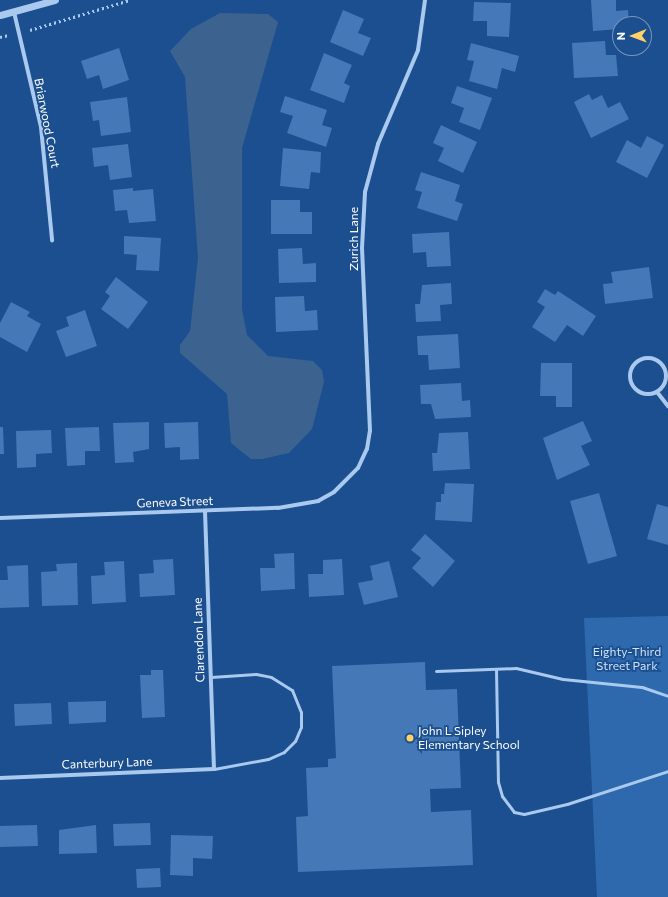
<!DOCTYPE html>
<style>
body{margin:0}
#map{position:relative;width:668px;height:897px;overflow:hidden;background:#1b4f8f;font-family:Commissioner,sans-serif}
div>[style]{position:absolute}
.green>*{inset:0;background:#2e69ad}
.water>*{inset:0;background:#3c6290}
.building>*{inset:0;background:#4478b7}
.path>*{height:2.5px;margin-top:-1.25px;transform-origin:0;background:repeating-linear-gradient(90deg,#a9c9ee 0 2px,transparent 0 5px)}
.service>*{height:3px;margin:-1.5px;padding:0 1.5px;transform-origin:1.5px;border-radius:1.5px;background:#a9c9ee}
.minor>*{height:4px;margin:-2px;padding:0 2px;transform-origin:2px;border-radius:2px;background:#a9c9ee}
.minor>.ring{margin:-2px;padding:0;box-sizing:content-box;background:none;border:4px solid #a9c9ee;border-radius:50%}
.tertiary>*{height:7px;margin:-3.5px;padding:0 3.5px;transform-origin:3.5px;border-radius:3.5px;background:#a9c9ee}
.dots>*{width:11px;height:11px;translate:-50% -50%;box-sizing:border-box;border:2px solid #1b4f8f;border-radius:50%}
span{translate:-50% -50%;white-space:nowrap;text-align:center;line-height:1.15;-webkit-text-stroke:3.5px #1b4f8f;paint-order:stroke}
.street-label{font-size:12px;color:#fff}
.park-label{font-size:12px;color:#cfe3fa}
.poi-label{font-size:12px;color:#fff}
.left{translate:0 -50%;text-align:left}
.north{position:absolute;left:612px;top:16px;width:40px;height:40px;box-sizing:border-box;background:#1b4f8f;border:1px solid #7695bc;border-radius:50%;rotate:269deg;font-size:11px;font-weight:700;line-height:16px;text-align:center;color:#fff}
.north::after{content:'';display:block;margin:auto;width:14px;height:18px;background:#ffd166;clip-path:polygon(50% 0,100% 100%,50% 72%,0 100%)}
</style>
<div id="map">
<div class="green">
<div style="clip-path:polygon(668px 616px,668px 897px,597px 897px,584px 618px)"></div>
</div>
<div class="water">
<div style="clip-path:polygon(220px 13px,268px 14px,278px 22px,242px 148px,242px 309px,247px 335px,268px 356px,313px 361px,322px 370px,324px 382px,312px 429px,289px 453px,262px 459px,251px 459px,231px 443px,227px 394px,180px 353px,180px 345px,190px 331px,198px 258px,185px 77px,170px 51px,191px 29px)"></div>
</div>
<div class="building">
<div style="clip-path:polygon(591px 0,616px 0,616px 11px,628px 10px,629px 24px,620px 24px,620px 29px,593px 31px)"></div>
<div style="clip-path:polygon(474px 2px,511px 3px,509px 37px,487px 36px,487px 21px,473px 21px)"></div>
<div style="clip-path:polygon(343px 10px,364px 19px,358px 33px,371px 38px,363px 56px,330px 42px)"></div>
<div style="clip-path:polygon(605px 41px,606px 55px,616px 55px,618px 76px,574px 78px,572px 43px)"></div>
<div style="clip-path:polygon(471px 43px,519px 56px,515px 72px,502px 68px,497px 89px,469px 81px,474px 61px,467px 60px)"></div>
<div style="clip-path:polygon(119px 48px,129px 80px,103px 89px,99px 75px,87px 79px,81px 61px)"></div>
<div style="clip-path:polygon(324px 53px,352px 65px,344px 83px,350px 86px,344px 103px,310px 90px)"></div>
<div style="clip-path:polygon(457px 86px,492px 98px,480px 130px,459px 122px,464px 108px,451px 103px)"></div>
<div style="clip-path:polygon(589px 94px,592px 100px,602px 95px,608px 108px,620px 102px,629px 119px,591px 138px,574px 102px)"></div>
<div style="clip-path:polygon(285px 96px,327px 110px,322px 125px,332px 128px,326px 147px,287px 133px,293px 116px,280px 112px)"></div>
<div style="clip-path:polygon(127px 97px,131px 132px,101px 136px,99px 120px,93px 121px,90px 102px)"></div>
<div style="clip-path:polygon(441px 125px,477px 142px,463px 173px,438px 161px,444px 148px,433px 143px)"></div>
<div style="clip-path:polygon(647px 136px,664px 145px,647px 178px,616px 162px,627px 140px,641px 148px)"></div>
<div style="clip-path:polygon(128px 144px,132px 177px,110px 180px,108px 165px,94px 167px,92px 148px)"></div>
<div style="clip-path:polygon(283px 148px,321px 152px,320px 173px,311px 172px,309px 189px,280px 186px)"></div>
<div style="clip-path:polygon(421px 172px,460px 185px,455px 201px,463px 204px,457px 221px,417px 208px,422px 192px,415px 190px)"></div>
<div style="clip-path:polygon(133px 188px,133px 191px,153px 189px,156px 221px,129px 223px,127px 210px,115px 211px,113px 190px)"></div>
<div style="clip-path:polygon(271px 200px,300px 200px,300px 212px,312px 212px,312px 234px,271px 234px)"></div>
<div style="clip-path:polygon(449px 232px,451px 266px,427px 267px,426px 252px,413px 253px,412px 234px)"></div>
<div style="clip-path:polygon(124px 236px,161px 238px,159px 271px,136px 270px,137px 255px,124px 254px)"></div>
<div style="clip-path:polygon(302px 248px,303px 264px,316px 263px,316px 282px,279px 283px,278px 249px)"></div>
<div style="clip-path:polygon(649px 267px,653px 298px,605px 304px,603px 284px,613px 283px,611px 272px)"></div>
<div style="clip-path:polygon(116px 277px,148px 302px,128px 329px,101px 309px,110px 296px,105px 292px)"></div>
<div style="clip-path:polygon(451px 283px,452px 304px,440px 305px,441px 321px,416px 322px,415px 304px,420px 304px,422px 285px)"></div>
<div style="clip-path:polygon(545px 289px,555px 295px,558px 291px,596px 316px,583px 336px,567px 325px,555px 342px,532px 327px,545px 307px,537px 302px)"></div>
<div style="clip-path:polygon(304px 296px,305px 311px,317px 310px,318px 330px,276px 332px,275px 297px)"></div>
<div style="clip-path:polygon(11px 302px,30px 312px,27px 316px,41px 324px,27px 352px,0 337px,0 323px)"></div>
<div style="clip-path:polygon(85px 310px,97px 346px,66px 357px,56px 331px,69px 326px,66px 317px)"></div>
<div style="clip-path:polygon(458px 334px,460px 368px,429px 370px,428px 355px,418px 355px,417px 336px)"></div>
<div style="clip-path:polygon(541px 363px,572px 363px,572px 407px,556px 407px,556px 396px,540px 396px)"></div>
<div style="clip-path:polygon(461px 383px,462px 401px,470px 400px,471px 417px,435px 419px,431px 404px,421px 404px,420px 385px)"></div>
<div style="clip-path:polygon(583px 421px,592px 441px,581px 446px,590px 465px,557px 480px,543px 438px)"></div>
<div style="clip-path:polygon(149px 422px,149px 449px,133px 452px,134px 462px,115px 463px,113px 423px)"></div>
<div style="clip-path:polygon(198px 422px,199px 459px,180px 460px,180px 447px,165px 448px,164px 423px)"></div>
<div style="clip-path:polygon(0 427px,3px 427px,4px 454px,0 454px)"></div>
<div style="clip-path:polygon(99px 427px,100px 451px,85px 451px,85px 465px,67px 466px,65px 428px)"></div>
<div style="clip-path:polygon(51px 430px,52px 453px,36px 454px,36px 467px,17px 468px,16px 431px)"></div>
<div style="clip-path:polygon(468px 432px,470px 469px,433px 471px,432px 453px,437px 453px,439px 433px)"></div>
<div style="clip-path:polygon(445px 483px,474px 484px,472px 522px,435px 520px,436px 502px,441px 502px,441px 494px,444px 494px)"></div>
<div style="clip-path:polygon(599px 493px,617px 556px,588px 564px,570px 501px)"></div>
<div style="clip-path:polygon(657px 504px,668px 507px,668px 545px,647px 539px)"></div>
<div style="clip-path:polygon(425px 534px,455px 561px,433px 587px,412px 568px,421px 558px,411px 550px)"></div>
<div style="clip-path:polygon(294px 553px,295px 589px,261px 591px,260px 568px,275px 568px,274px 554px)"></div>
<div style="clip-path:polygon(173px 559px,175px 595px,140px 597px,139px 574px,154px 573px,153px 560px)"></div>
<div style="clip-path:polygon(342px 559px,344px 595px,309px 597px,308px 574px,323px 574px,323px 560px)"></div>
<div style="clip-path:polygon(124px 561px,126px 602px,92px 604px,91px 576px,105px 575px,104px 562px)"></div>
<div style="clip-path:polygon(389px 561px,398px 597px,364px 605px,358px 583px,373px 580px,370px 566px)"></div>
<div style="clip-path:polygon(77px 563px,78px 605px,42px 606px,41px 572px,57px 571px,56px 564px)"></div>
<div style="clip-path:polygon(28px 565px,29px 607px,0 608px,0 580px,8px 580px,7px 566px)"></div>
<div style="clip-path:polygon(425px 662px,426px 690px,457px 689px,461px 788px,430px 789px,431px 812px,471px 810px,473px 865px,298px 872px,296px 817px,308px 816px,306px 768px,328px 767px,328px 759px,336px 758px,332px 666px)"></div>
<div style="clip-path:polygon(151px 670px,163px 670px,165px 717px,142px 718px,140px 675px,151px 675px)"></div>
<div style="clip-path:polygon(106px 701px,106px 722px,69px 724px,68px 702px)"></div>
<div style="clip-path:polygon(51px 703px,52px 724px,15px 726px,14px 704px)"></div>
<div style="clip-path:polygon(150px 823px,151px 845px,114px 846px,113px 824px)"></div>
<div style="clip-path:polygon(37px 825px,38px 846px,0 847px,0 826px)"></div>
<div style="clip-path:polygon(96px 825px,97px 853px,59px 854px,59px 830px)"></div>
<div style="clip-path:polygon(171px 835px,213px 836px,212px 859px,193px 858px,193px 876px,170px 875px)"></div>
<div style="clip-path:polygon(160px 868px,161px 887px,137px 888px,136px 869px)"></div>
</div>
<div class="path">
<div style="left:30px;top:30px;width:104px;rotate:-16.7deg"></div>
<div style="left:0;top:37px;width:9px;rotate:-13deg"></div>
</div>
<div class="service">
<div style="left:496px;top:669px;width:113px;rotate:89deg"></div>
<div style="left:498px;top:782px;width:15px;rotate:74deg"></div>
<div style="left:502px;top:796px;width:20px;rotate:53deg"></div>
<div style="left:514px;top:812px;width:10px;rotate:11deg"></div>
<div style="left:524px;top:814px;width:44px;rotate:-13.1deg"></div>
<div style="left:567px;top:804px;width:106px;rotate:-18.1deg"></div>
<div style="left:436px;top:671px;width:80px;rotate:-2.1deg"></div>
<div style="left:516px;top:668px;width:48px;rotate:13.2deg"></div>
<div style="left:563px;top:679px;width:79px;rotate:5.8deg"></div>
<div style="left:642px;top:687px;width:28px;rotate:19deg"></div>
<div style="left:211px;top:677px;width:45px;rotate:-3.8deg"></div>
<div style="left:256px;top:674px;width:15px;rotate:11deg"></div>
<div style="left:271px;top:677px;width:25px;rotate:32deg"></div>
<div style="left:292px;top:690px;width:24px;rotate:68deg"></div>
<div style="left:301px;top:712px;width:15px;rotate:90deg"></div>
<div style="left:301px;top:727px;width:15px;rotate:113deg"></div>
<div style="left:295px;top:741px;width:16px;rotate:135deg"></div>
<div style="left:284px;top:752px;width:17px;rotate:156deg"></div>
<div style="left:268px;top:759px;width:55px;rotate:169.5deg"></div>
</div>
<div class="minor">
<div style="left:14px;top:12px;width:118px;rotate:76.8deg"></div>
<div style="left:41px;top:127px;width:114px;rotate:84.4deg"></div>
<div class="ring" style="left:630px;top:358px;width:32px;height:32px"></div>
<div style="left:657px;top:392px;width:18px;rotate:52deg"></div>
<div style="left:0;top:518px;width:278px;rotate:-2.1deg"></div>
<div style="left:278px;top:508px;width:41px;rotate:-9.9deg"></div>
<div style="left:318px;top:501px;width:18px;rotate:-29deg"></div>
<div style="left:334px;top:492px;width:34px;rotate:-45deg"></div>
<div style="left:358px;top:468px;width:21px;rotate:-65deg"></div>
<div style="left:367px;top:449px;width:18px;rotate:-81deg"></div>
<div style="left:370px;top:431px;width:183px;rotate:-92.5deg"></div>
<div style="left:362px;top:248px;width:56px;rotate:-86.9deg"></div>
<div style="left:365px;top:192px;width:50px;rotate:-74.8deg"></div>
<div style="left:378px;top:144px;width:102px;rotate:-66.9deg"></div>
<div style="left:418px;top:50px;width:50px;rotate:-82deg"></div>
<div style="left:0;top:778px;width:214px;rotate:-2.4deg"></div>
<div style="left:214px;top:769px;width:258px;rotate:-92deg"></div>
</div>
<div class="tertiary">
<div style="left:0;top:15px;width:57px;rotate:-15.3deg"></div>
</div>
<div class="dots">
<div style="left:410px;top:738px;background:#ffd166"></div>
</div>
<div class="street-label">
<span style="left:47px;top:123px;rotate:79deg">Briarwood Court</span>
<span style="left:354px;top:239px;rotate:-90deg">Zurich Lane</span>
<span style="left:175px;top:502px;rotate:-2deg">Geneva Street</span>
<span style="left:199px;top:640px;rotate:-92deg">Clarendon Lane</span>
<span style="left:107px;top:763px;rotate:-2deg">Canterbury Lane</span>
</div>
<div class="park-label">
<span style="left:627px;top:659px">Eighty-Third<br>Street Park</span>
</div>
<div class="poi-label">
<span class="left" style="left:418px;top:738px">John L Sipley<br>Elementary School</span>
</div>
<div class="north">N</div>
</div>
